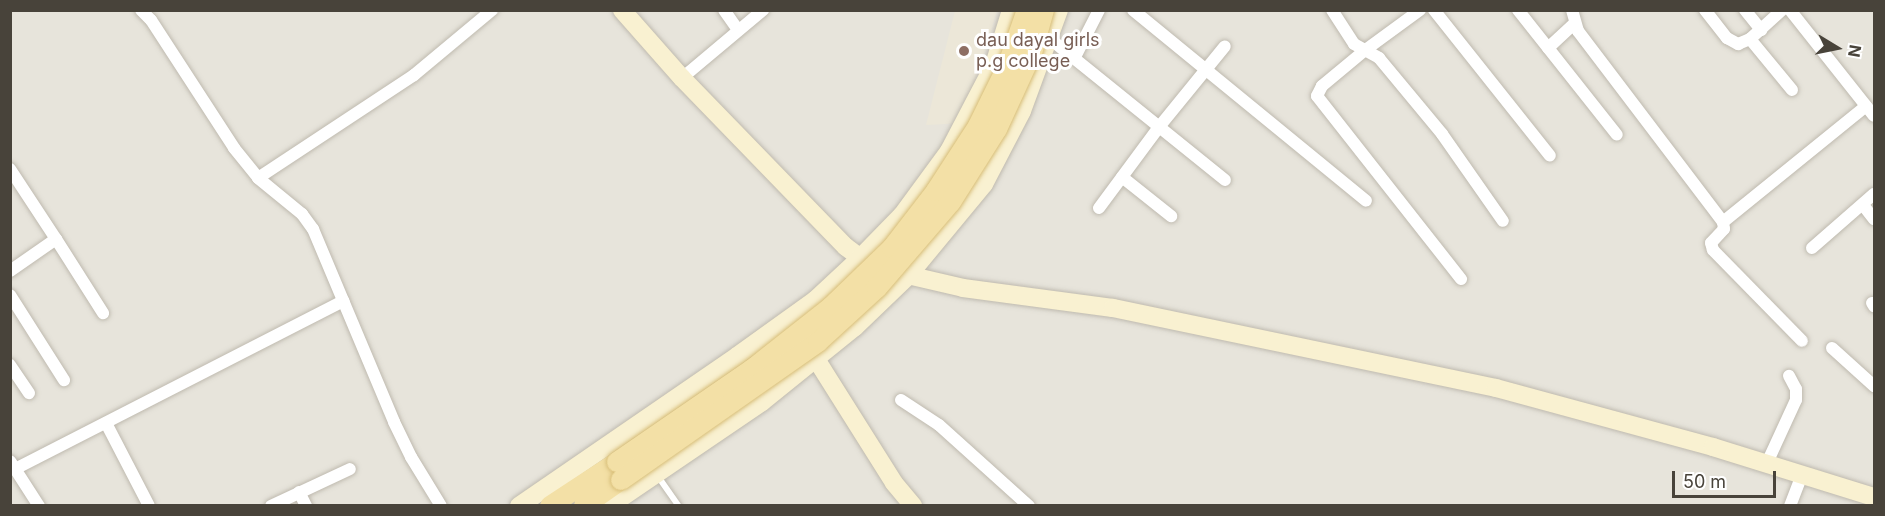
<!DOCTYPE html>
<style>
body{margin:0}
#map{position:relative;width:1885px;height:516px;overflow:hidden;background:#f4f2ec;font-family:Inter,sans-serif}
div>[style]{position:absolute}
.residential>*{inset:0;background:#e7e4db}
.education>*{inset:0;background:#ece7d8}
.roads{filter:drop-shadow(0 0 2px #bfbaaf) drop-shadow(0 0 2px #bfbaaf)}
.lane>*{height:6px;margin:-3px;padding:0 3px;transform-origin:3px;border-radius:3px;background:#fff}
.street>*{height:12px;margin:-6px;padding:0 6px;transform-origin:6px;border-radius:6px;background:#fff}
.secondary>*{height:18px;margin:-9px;padding:0 9px;transform-origin:9px;border-radius:9px;background:#f9f1d1}
.primary>*{height:20px;margin:-10px;padding:0 10px;transform-origin:10px;border-radius:10px;background:#f3e0a6}
.bridges{filter:drop-shadow(0 0 2px #d7bd77) drop-shadow(0 0 2px #d7bd77)}
.primary-bridge>*{height:20px;margin:-10px;padding:0 10px;transform-origin:10px;border-radius:10px;background:#f3e0a6}
.dots>*{width:16px;height:16px;translate:-50% -50%;box-sizing:border-box;border:3px solid #fff;border-radius:50%}
span{translate:-50% -50%;white-space:nowrap;text-align:center;line-height:1.15;-webkit-text-stroke:6px #fff;paint-order:stroke}
.education-label{font-size:18px;color:#785e54}
.left{translate:0 -50%;text-align:left}
.frame{position:absolute;inset:0;border:12px solid #48433a;pointer-events:none}
.north{position:absolute;left:1807px;top:18px;width:60px;height:60px;-webkit-text-stroke:4px #fff;paint-order:stroke;rotate:100deg;font-size:16px;font-weight:700;line-height:24px;text-align:center;color:#48433a}
.north::after{content:'';display:block;margin:auto;width:21px;height:27px;background:#48433a;clip-path:polygon(50% 0,100% 100%,50% 72%,0 100%)}
.scale{position:absolute;left:1672px;top:471px;width:104px;height:27px;box-sizing:border-box;border:3px solid #48433a;border-top:0;padding-left:8px;font-size:18px;line-height:21px;white-space:nowrap;color:#48433a;-webkit-text-stroke:4px #fff;paint-order:stroke}
</style>
<div id="map">
<div class="residential">
<div style="clip-path:polygon(11px 11px,1874px 11px,1874px 505px,11px 505px)"></div>
</div>
<div class="education">
<div style="clip-path:polygon(955px 11px,997px 11px,963px 123px,926px 125px)"></div>
</div>
<div class="roads">
<div class="lane">
<div style="left:657px;top:475px;width:38px;rotate:55deg"></div>
</div>
<div class="street">
<div style="left:141px;top:10px;width:14px;rotate:45deg"></div>
<div style="left:151px;top:20px;width:153px;rotate:57deg"></div>
<div style="left:234px;top:148px;width:38px;rotate:51deg"></div>
<div style="left:258px;top:178px;width:57px;rotate:39.3deg"></div>
<div style="left:302px;top:214px;width:19px;rotate:54deg"></div>
<div style="left:313px;top:229px;width:209px;rotate:67.2deg"></div>
<div style="left:394px;top:422px;width:39px;rotate:64deg"></div>
<div style="left:411px;top:457px;width:57px;rotate:58.5deg"></div>
<div style="left:724px;top:10px;width:24px;rotate:55deg"></div>
<div style="left:1133px;top:10px;width:301px;rotate:39.3deg"></div>
<div style="left:1332px;top:10px;width:40px;rotate:57.1deg"></div>
<div style="left:1354px;top:44px;width:29px;rotate:29deg"></div>
<div style="left:1379px;top:58px;width:99px;rotate:50.3deg"></div>
<div style="left:1442px;top:134px;width:106px;rotate:55deg"></div>
<div style="left:1420px;top:10px;width:69px;rotate:143.8deg"></div>
<div style="left:1364px;top:51px;width:55px;rotate:140.2deg"></div>
<div style="left:1322px;top:86px;width:11px;rotate:117deg"></div>
<div style="left:1317px;top:96px;width:233px;rotate:51.8deg"></div>
<div style="left:1434px;top:10px;width:186px;rotate:51.5deg"></div>
<div style="left:1518px;top:10px;width:159px;rotate:51.6deg"></div>
<div style="left:1572px;top:10px;width:22px;rotate:74deg"></div>
<div style="left:1578px;top:31px;width:240px;rotate:52.8deg"></div>
<div style="left:1723px;top:222px;width:7px;rotate:82deg"></div>
<div style="left:1724px;top:229px;width:19px;rotate:133deg"></div>
<div style="left:1711px;top:243px;width:7px;rotate:74deg"></div>
<div style="left:1713px;top:250px;width:127px;rotate:45.6deg"></div>
<div style="left:1705px;top:10px;width:36px;rotate:52deg"></div>
<div style="left:1727px;top:38px;width:13px;rotate:29deg"></div>
<div style="left:1738px;top:44px;width:13px;rotate:-23deg"></div>
<div style="left:1750px;top:39px;width:43px;rotate:-42.2deg"></div>
<div style="left:1745px;top:10px;width:26px;rotate:51deg"></div>
<div style="left:1790px;top:10px;width:135px;rotate:51.6deg"></div>
<div style="left:1049px;top:38px;width:226px;rotate:38.9deg"></div>
<div style="left:1750px;top:39px;width:66px;rotate:50.5deg"></div>
<div style="left:1548px;top:48px;width:37px;rotate:-43deg"></div>
<div style="left:1075px;top:57px;width:53px;rotate:-62.9deg"></div>
<div style="left:682px;top:78px;width:106px;rotate:-40deg"></div>
<div style="left:10px;top:169px;width:84px;rotate:56.7deg"></div>
<div style="left:56px;top:239px;width:56px;rotate:145.2deg"></div>
<div style="left:1122px;top:177px;width:63px;rotate:38.5deg"></div>
<div style="left:258px;top:178px;width:187px;rotate:-33.4deg"></div>
<div style="left:414px;top:75px;width:102px;rotate:-39.8deg"></div>
<div style="left:1863px;top:205px;width:18px;rotate:52deg"></div>
<div style="left:1099px;top:208px;width:101px;rotate:-53.5deg"></div>
<div style="left:1159px;top:127px;width:104px;rotate:-50.8deg"></div>
<div style="left:1723px;top:222px;width:184px;rotate:-39deg"></div>
<div style="left:56px;top:239px;width:88px;rotate:57.6deg"></div>
<div style="left:1812px;top:248px;width:82px;rotate:-41.1deg"></div>
<div style="left:10px;top:295px;width:101px;rotate:57.6deg"></div>
<div style="left:1872px;top:303px;width:4px;rotate:56deg"></div>
<div style="left:1832px;top:348px;width:57px;rotate:42.1deg"></div>
<div style="left:10px;top:365px;width:34px;rotate:56deg"></div>
<div style="left:901px;top:400px;width:45px;rotate:33.3deg"></div>
<div style="left:939px;top:425px;width:121px;rotate:42deg"></div>
<div style="left:106px;top:423px;width:93px;rotate:62.6deg"></div>
<div style="left:10px;top:461px;width:54px;rotate:57.2deg"></div>
<div style="left:1767px;top:463px;width:69px;rotate:-65.3deg"></div>
<div style="left:1796px;top:400px;width:11px;rotate:-90deg"></div>
<div style="left:1796px;top:389px;width:15px;rotate:-118deg"></div>
<div style="left:15px;top:469px;width:369px;rotate:-27.1deg"></div>
<div style="left:299px;top:492px;width:16px;rotate:63deg"></div>
<div style="left:271px;top:506px;width:87px;rotate:-25.1deg"></div>
<div style="left:1790px;top:506px;width:34px;rotate:-69deg"></div>
</div>
<div class="secondary">
<div style="left:622px;top:10px;width:91px;rotate:48.6deg"></div>
<div style="left:682px;top:78px;width:235px;rotate:45.9deg"></div>
<div style="left:846px;top:247px;width:34px;rotate:37deg"></div>
<div style="left:873px;top:267px;width:92px;rotate:13.1deg"></div>
<div style="left:963px;top:288px;width:151px;rotate:7.6deg"></div>
<div style="left:1113px;top:308px;width:391px;rotate:11.8deg"></div>
<div style="left:1496px;top:388px;width:225px;rotate:15.2deg"></div>
<div style="left:1713px;top:447px;width:169px;rotate:17.3deg"></div>
<div style="left:816px;top:359px;width:146px;rotate:57.8deg"></div>
<div style="left:894px;top:483px;width:30px;rotate:50deg"></div>
<div style="left:519px;top:506px;width:265px;rotate:-34.5deg"></div>
<div style="left:737px;top:356px;width:96px;rotate:-35.7deg"></div>
<div style="left:815px;top:300px;width:62px;rotate:-43deg"></div>
<div style="left:860px;top:258px;width:60px;rotate:-45.7deg"></div>
<div style="left:902px;top:215px;width:79px;rotate:-53.7deg"></div>
<div style="left:949px;top:151px;width:97px;rotate:-62.4deg"></div>
<div style="left:994px;top:65px;width:58px;rotate:-72.8deg"></div>
<div style="left:609px;top:506px;width:185px;rotate:-34.2deg"></div>
<div style="left:762px;top:402px;width:119px;rotate:-38.9deg"></div>
<div style="left:855px;top:327px;width:74px;rotate:-43.9deg"></div>
<div style="left:908px;top:276px;width:119px;rotate:-50.4deg"></div>
<div style="left:984px;top:184px;width:82px;rotate:-62.5deg"></div>
<div style="left:1022px;top:111px;width:108px;rotate:-69.9deg"></div>
</div>
<div class="primary">
<div style="left:550px;top:506px;width:80px;rotate:-33.3deg"></div>
<div style="left:584px;top:506px;width:45px;rotate:-35.1deg"></div>
</div>
</div>
<div class="bridges">
<div class="primary-bridge">
<div style="left:617px;top:462px;width:163px;rotate:-34.5deg"></div>
<div style="left:751px;top:370px;width:102px;rotate:-38.2deg"></div>
<div style="left:831px;top:307px;width:85px;rotate:-44deg"></div>
<div style="left:892px;top:248px;width:72px;rotate:-52.3deg"></div>
<div style="left:936px;top:191px;width:77px;rotate:-57.1deg"></div>
<div style="left:978px;top:126px;width:66px;rotate:-63.8deg"></div>
<div style="left:1007px;top:67px;width:60px;rotate:-70.7deg"></div>
<div style="left:621px;top:480px;width:241px;rotate:-35deg"></div>
<div style="left:818px;top:342px;width:80px;rotate:-42.5deg"></div>
<div style="left:877px;top:288px;width:113px;rotate:-49.3deg"></div>
<div style="left:951px;top:202px;width:86px;rotate:-57.8deg"></div>
<div style="left:997px;top:129px;width:84px;rotate:-65.3deg"></div>
<div style="left:1032px;top:53px;width:45px;rotate:-74.4deg"></div>
</div>
</div>
<div class="dots">
<div style="left:964px;top:51px;background:#8d6e63"></div>
</div>
<div class="education-label">
<span class="left" style="left:976px;top:51px">dau dayal girls<br>p.g college</span>
</div>
<div class="frame"></div>
<div class="north">N</div>
<div class="scale">50 m</div>
</div>
